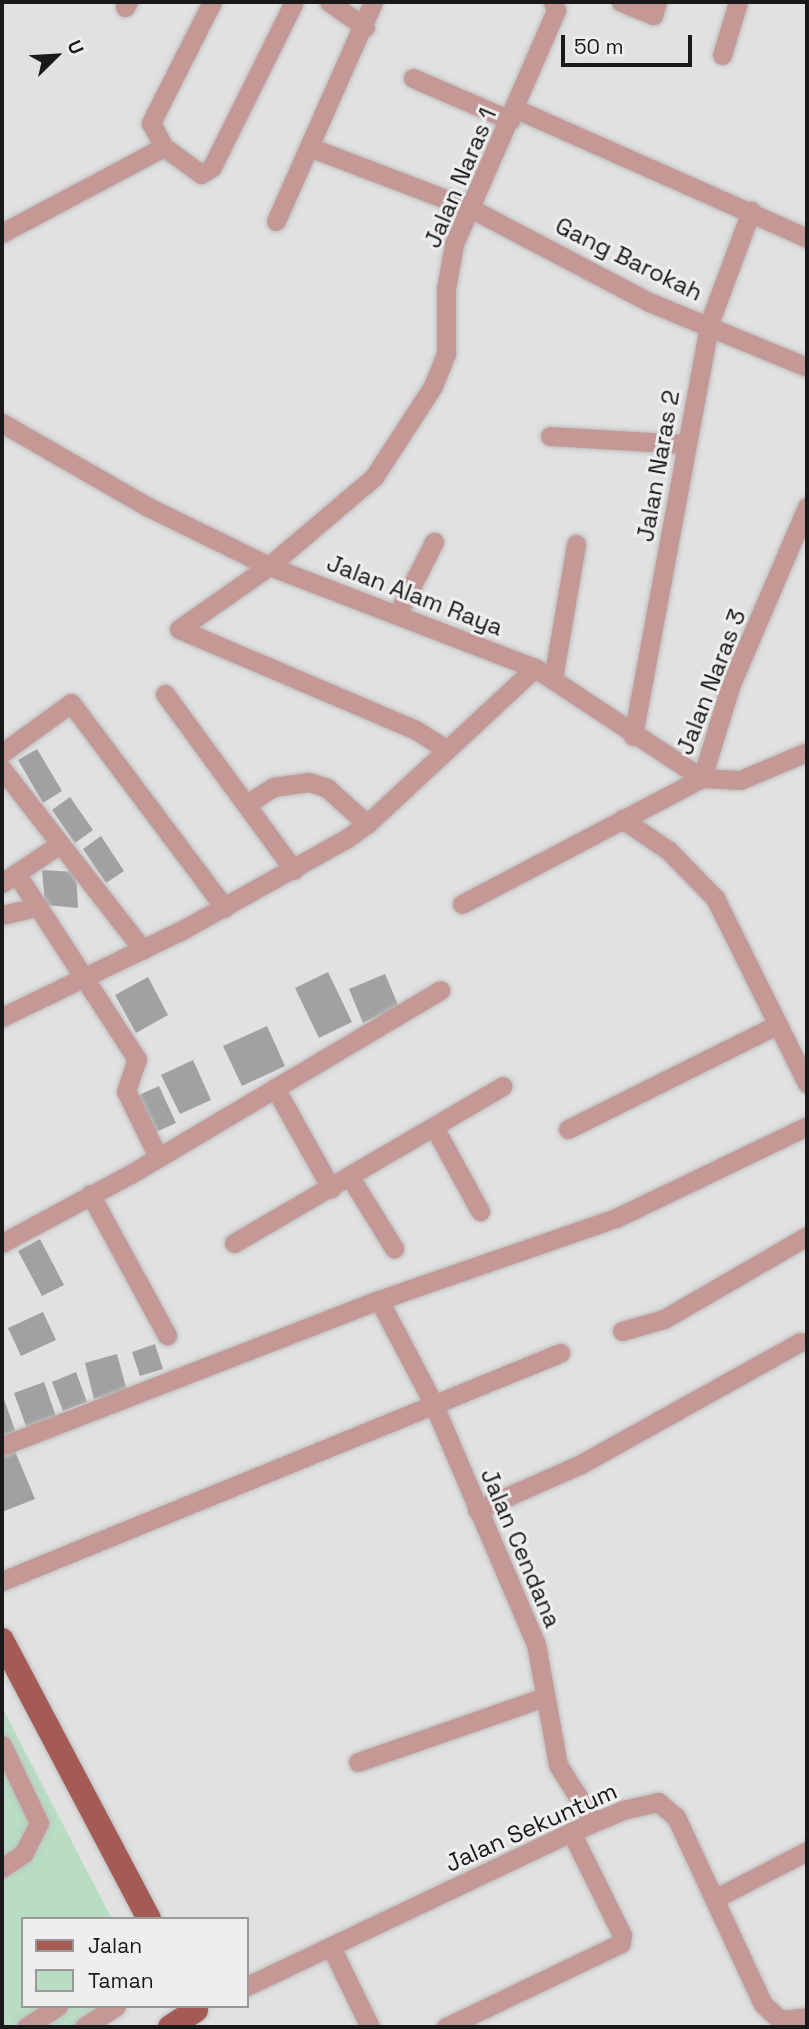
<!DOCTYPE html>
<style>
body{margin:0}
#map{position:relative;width:809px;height:2029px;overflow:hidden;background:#e1e1e2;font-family:"Space Grotesk",sans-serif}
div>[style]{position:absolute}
.green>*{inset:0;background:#b8ddc3}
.building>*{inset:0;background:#a1a1a3}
.roads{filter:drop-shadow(0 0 2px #bdbdbe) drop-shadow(0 0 2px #bdbdbe)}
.minor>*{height:19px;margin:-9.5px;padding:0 9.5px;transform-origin:9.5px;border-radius:9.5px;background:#c49995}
.major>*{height:24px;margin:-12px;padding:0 12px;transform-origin:12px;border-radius:12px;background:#a55b55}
span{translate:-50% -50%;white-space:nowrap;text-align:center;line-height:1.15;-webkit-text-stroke:6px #eeeef0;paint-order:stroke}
.street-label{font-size:24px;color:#191919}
.frame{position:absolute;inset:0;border:4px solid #191919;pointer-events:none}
.legend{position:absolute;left:21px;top:1917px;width:228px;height:91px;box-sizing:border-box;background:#eeeef0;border:2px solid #99999a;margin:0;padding:9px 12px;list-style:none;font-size:21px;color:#191919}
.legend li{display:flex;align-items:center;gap:14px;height:35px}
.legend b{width:35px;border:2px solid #99999a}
.north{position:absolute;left:21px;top:21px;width:70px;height:70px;-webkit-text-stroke:5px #eeeef0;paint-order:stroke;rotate:66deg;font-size:19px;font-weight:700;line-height:28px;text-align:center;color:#191919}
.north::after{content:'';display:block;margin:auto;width:24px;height:32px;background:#191919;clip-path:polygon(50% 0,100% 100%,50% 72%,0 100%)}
.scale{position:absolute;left:561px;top:35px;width:131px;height:32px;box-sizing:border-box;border:4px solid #191919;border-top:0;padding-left:9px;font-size:21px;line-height:24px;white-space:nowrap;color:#191919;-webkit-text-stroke:5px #eeeef0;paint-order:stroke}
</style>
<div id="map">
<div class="green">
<div style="clip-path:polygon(2px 1707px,112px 1919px,23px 1919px,23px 2006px,114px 2006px,83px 2027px,2px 2027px)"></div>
</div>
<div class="building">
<div style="clip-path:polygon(37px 749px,62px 791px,43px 803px,18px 760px)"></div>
<div style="clip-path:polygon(70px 797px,93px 830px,75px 843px,52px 810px)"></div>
<div style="clip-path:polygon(101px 836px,124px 871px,106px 883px,83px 849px)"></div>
<div style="clip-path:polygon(42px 870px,76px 872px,78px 908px,45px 905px)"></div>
<div style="clip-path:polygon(328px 972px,352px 1022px,319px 1038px,295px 988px)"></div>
<div style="clip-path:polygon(385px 974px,399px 1007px,363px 1023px,349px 989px)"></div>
<div style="clip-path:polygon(148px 977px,168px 1015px,136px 1033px,115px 995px)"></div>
<div style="clip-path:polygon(267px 1026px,285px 1066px,242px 1086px,223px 1046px)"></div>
<div style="clip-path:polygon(193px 1060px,211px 1100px,180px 1114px,161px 1075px)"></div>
<div style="clip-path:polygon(159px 1086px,176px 1123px,156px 1132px,139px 1095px)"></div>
<div style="clip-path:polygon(40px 1239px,64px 1285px,42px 1296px,18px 1251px)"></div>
<div style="clip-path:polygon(43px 1312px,56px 1340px,21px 1356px,8px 1328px)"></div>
<div style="clip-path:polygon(155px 1344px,163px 1369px,140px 1376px,132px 1352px)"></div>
<div style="clip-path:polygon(117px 1354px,127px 1391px,94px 1399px,85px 1363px)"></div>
<div style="clip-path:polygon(76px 1372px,87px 1402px,63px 1411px,52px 1382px)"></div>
<div style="clip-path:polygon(44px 1382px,57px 1419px,27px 1429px,14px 1393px)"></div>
<div style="clip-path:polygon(4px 1399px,17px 1436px,2px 1442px,2px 1400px)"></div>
<div style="clip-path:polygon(15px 1451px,35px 1499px,2px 1512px,2px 1456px)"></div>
</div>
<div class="roads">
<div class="minor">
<div style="left:212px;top:2px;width:136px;rotate:116.8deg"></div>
<div style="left:151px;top:123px;width:27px;rotate:62deg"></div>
<div style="left:164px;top:147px;width:46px;rotate:36.1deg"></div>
<div style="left:201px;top:174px;width:13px;rotate:-32deg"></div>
<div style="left:212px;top:167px;width:184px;rotate:-63.6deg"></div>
<div style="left:329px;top:2px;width:44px;rotate:34.8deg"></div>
<div style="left:621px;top:2px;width:35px;rotate:22deg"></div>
<div style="left:653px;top:15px;width:14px;rotate:-73deg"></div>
<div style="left:125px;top:7px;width:6px;rotate:-59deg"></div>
<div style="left:722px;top:55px;width:55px;rotate:-73.2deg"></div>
<div style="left:413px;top:78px;width:106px;rotate:23.4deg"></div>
<div style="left:516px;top:109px;width:318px;rotate:23.9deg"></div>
<div style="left:309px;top:147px;width:172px;rotate:20.8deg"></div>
<div style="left:470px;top:208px;width:202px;rotate:27.7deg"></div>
<div style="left:649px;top:302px;width:171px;rotate:22.4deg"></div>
<div style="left:276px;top:221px;width:240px;rotate:-66.1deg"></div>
<div style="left:2px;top:233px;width:183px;rotate:-28deg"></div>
<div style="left:2px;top:423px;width:168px;rotate:29.9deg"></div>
<div style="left:148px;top:507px;width:135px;rotate:26deg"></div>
<div style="left:269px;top:566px;width:285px;rotate:21deg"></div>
<div style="left:535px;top:668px;width:200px;rotate:33.4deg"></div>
<div style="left:702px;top:778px;width:38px;rotate:3deg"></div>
<div style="left:740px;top:780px;width:73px;rotate:-22.7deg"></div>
<div style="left:550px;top:436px;width:134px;rotate:3.4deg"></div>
<div style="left:398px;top:613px;width:80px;rotate:-63.1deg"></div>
<div style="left:179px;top:629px;width:110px;rotate:-35deg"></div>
<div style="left:269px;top:566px;width:138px;rotate:-40.3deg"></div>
<div style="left:374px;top:477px;width:108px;rotate:-57deg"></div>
<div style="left:433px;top:386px;width:35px;rotate:-68deg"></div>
<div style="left:446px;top:354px;width:65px;rotate:-90deg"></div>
<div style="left:446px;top:289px;width:46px;rotate:-79.9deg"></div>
<div style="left:454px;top:244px;width:255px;rotate:-66.4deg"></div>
<div style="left:556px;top:10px;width:9px;rotate:-111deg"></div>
<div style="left:179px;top:629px;width:255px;rotate:23.1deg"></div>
<div style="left:414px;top:729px;width:38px;rotate:32deg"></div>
<div style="left:553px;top:679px;width:137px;rotate:-80.3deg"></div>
<div style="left:165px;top:694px;width:218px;rotate:53.8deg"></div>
<div style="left:633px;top:736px;width:419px;rotate:-79.5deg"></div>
<div style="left:709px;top:324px;width:121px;rotate:-69.6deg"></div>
<div style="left:2px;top:753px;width:85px;rotate:-35.9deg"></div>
<div style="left:71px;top:703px;width:256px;rotate:53.1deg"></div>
<div style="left:2px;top:769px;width:229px;rotate:52.1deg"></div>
<div style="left:247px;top:804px;width:31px;rotate:-33deg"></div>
<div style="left:273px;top:787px;width:36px;rotate:-8deg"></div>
<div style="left:309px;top:782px;width:19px;rotate:18deg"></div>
<div style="left:327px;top:788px;width:54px;rotate:42deg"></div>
<div style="left:622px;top:819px;width:55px;rotate:34deg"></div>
<div style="left:668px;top:850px;width:67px;rotate:45.6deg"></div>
<div style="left:715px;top:898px;width:207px;rotate:63.6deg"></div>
<div style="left:16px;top:873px;width:222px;rotate:57deg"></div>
<div style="left:137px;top:1059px;width:34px;rotate:109deg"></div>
<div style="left:126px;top:1091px;width:73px;rotate:64.1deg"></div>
<div style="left:2px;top:883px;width:70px;rotate:-33.9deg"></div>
<div style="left:462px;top:904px;width:271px;rotate:-27.7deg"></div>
<div style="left:702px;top:778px;width:98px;rotate:-72.9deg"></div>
<div style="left:731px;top:684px;width:193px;rotate:-66.8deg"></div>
<div style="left:2px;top:915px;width:37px;rotate:-13deg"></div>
<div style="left:2px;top:1017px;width:202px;rotate:-25.8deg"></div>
<div style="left:184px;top:929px;width:185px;rotate:-29.1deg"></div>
<div style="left:346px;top:839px;width:26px;rotate:-36deg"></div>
<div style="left:367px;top:824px;width:229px;rotate:-42.9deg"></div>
<div style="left:275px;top:1088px;width:115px;rotate:60.8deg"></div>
<div style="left:434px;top:1127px;width:96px;rotate:61.3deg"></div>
<div style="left:568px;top:1129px;width:233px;rotate:-26.5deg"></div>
<div style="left:350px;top:1177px;width:84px;rotate:58.2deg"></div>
<div style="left:90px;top:1194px;width:161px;rotate:61.4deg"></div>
<div style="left:2px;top:1243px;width:144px;rotate:-28.2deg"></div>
<div style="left:129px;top:1175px;width:362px;rotate:-30.7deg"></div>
<div style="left:234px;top:1243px;width:311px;rotate:-30.3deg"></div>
<div style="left:379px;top:1300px;width:116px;rotate:62.3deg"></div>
<div style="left:433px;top:1403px;width:262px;rotate:66.9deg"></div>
<div style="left:536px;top:1644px;width:123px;rotate:79.7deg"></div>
<div style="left:558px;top:1765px;width:67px;rotate:57.7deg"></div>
<div style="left:622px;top:1331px;width:44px;rotate:-15.9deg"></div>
<div style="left:664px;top:1319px;width:165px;rotate:-30.1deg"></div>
<div style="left:2px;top:1446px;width:404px;rotate:-21.2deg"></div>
<div style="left:379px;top:1300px;width:251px;rotate:-19.1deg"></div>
<div style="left:616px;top:1218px;width:212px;rotate:-25.7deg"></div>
<div style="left:477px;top:1510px;width:114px;rotate:-23.9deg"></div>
<div style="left:581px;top:1464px;width:251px;rotate:-29.1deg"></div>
<div style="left:2px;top:1581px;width:603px;rotate:-22.23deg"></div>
<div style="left:2px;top:1745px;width:86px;rotate:64.6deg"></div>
<div style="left:39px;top:1823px;width:34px;rotate:117deg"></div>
<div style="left:24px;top:1853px;width:27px;rotate:146deg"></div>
<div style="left:358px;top:1762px;width:198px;rotate:-19.2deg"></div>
<div style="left:714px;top:1899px;width:105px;rotate:-27.3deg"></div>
<div style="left:331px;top:1947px;width:89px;rotate:64deg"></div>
<div style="left:247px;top:1986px;width:359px;rotate:-25.4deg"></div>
<div style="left:571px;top:1832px;width:56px;rotate:-22.9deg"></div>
<div style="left:623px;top:1810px;width:36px;rotate:-13deg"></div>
<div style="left:658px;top:1802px;width:23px;rotate:40deg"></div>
<div style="left:676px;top:1817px;width:206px;rotate:65.1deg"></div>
<div style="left:763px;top:2004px;width:23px;rotate:43deg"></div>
<div style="left:780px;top:2020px;width:27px;rotate:-6deg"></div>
<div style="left:26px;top:2027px;width:38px;rotate:-33deg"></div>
<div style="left:84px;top:2027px;width:38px;rotate:-33deg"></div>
<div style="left:446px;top:2027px;width:194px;rotate:-25.6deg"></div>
<div style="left:621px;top:1943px;width:8px;rotate:-83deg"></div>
<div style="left:622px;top:1935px;width:115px;rotate:-116.3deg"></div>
</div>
<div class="major">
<div style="left:2px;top:1640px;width:315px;rotate:62.2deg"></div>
<div style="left:170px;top:2027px;width:31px;rotate:-33deg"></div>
</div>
</div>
<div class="street-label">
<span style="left:460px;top:178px;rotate:-67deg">Jalan Naras 1</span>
<span style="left:629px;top:259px;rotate:26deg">Gang Barokah</span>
<span style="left:658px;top:466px;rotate:-80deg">Jalan Naras 2</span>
<span style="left:415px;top:595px;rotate:21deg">Jalan Alam Raya</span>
<span style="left:711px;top:682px;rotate:-69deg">Jalan Naras 3</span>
<span style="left:521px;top:1548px;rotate:67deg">Jalan Cendana</span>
<span style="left:531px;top:1827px;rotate:-24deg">Jalan Sekuntum</span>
</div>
<div class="frame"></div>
<ul class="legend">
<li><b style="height:9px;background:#a55b55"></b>Jalan</li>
<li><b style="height:19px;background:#b8ddc3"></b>Taman</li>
</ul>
<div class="north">U</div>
<div class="scale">50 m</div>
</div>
